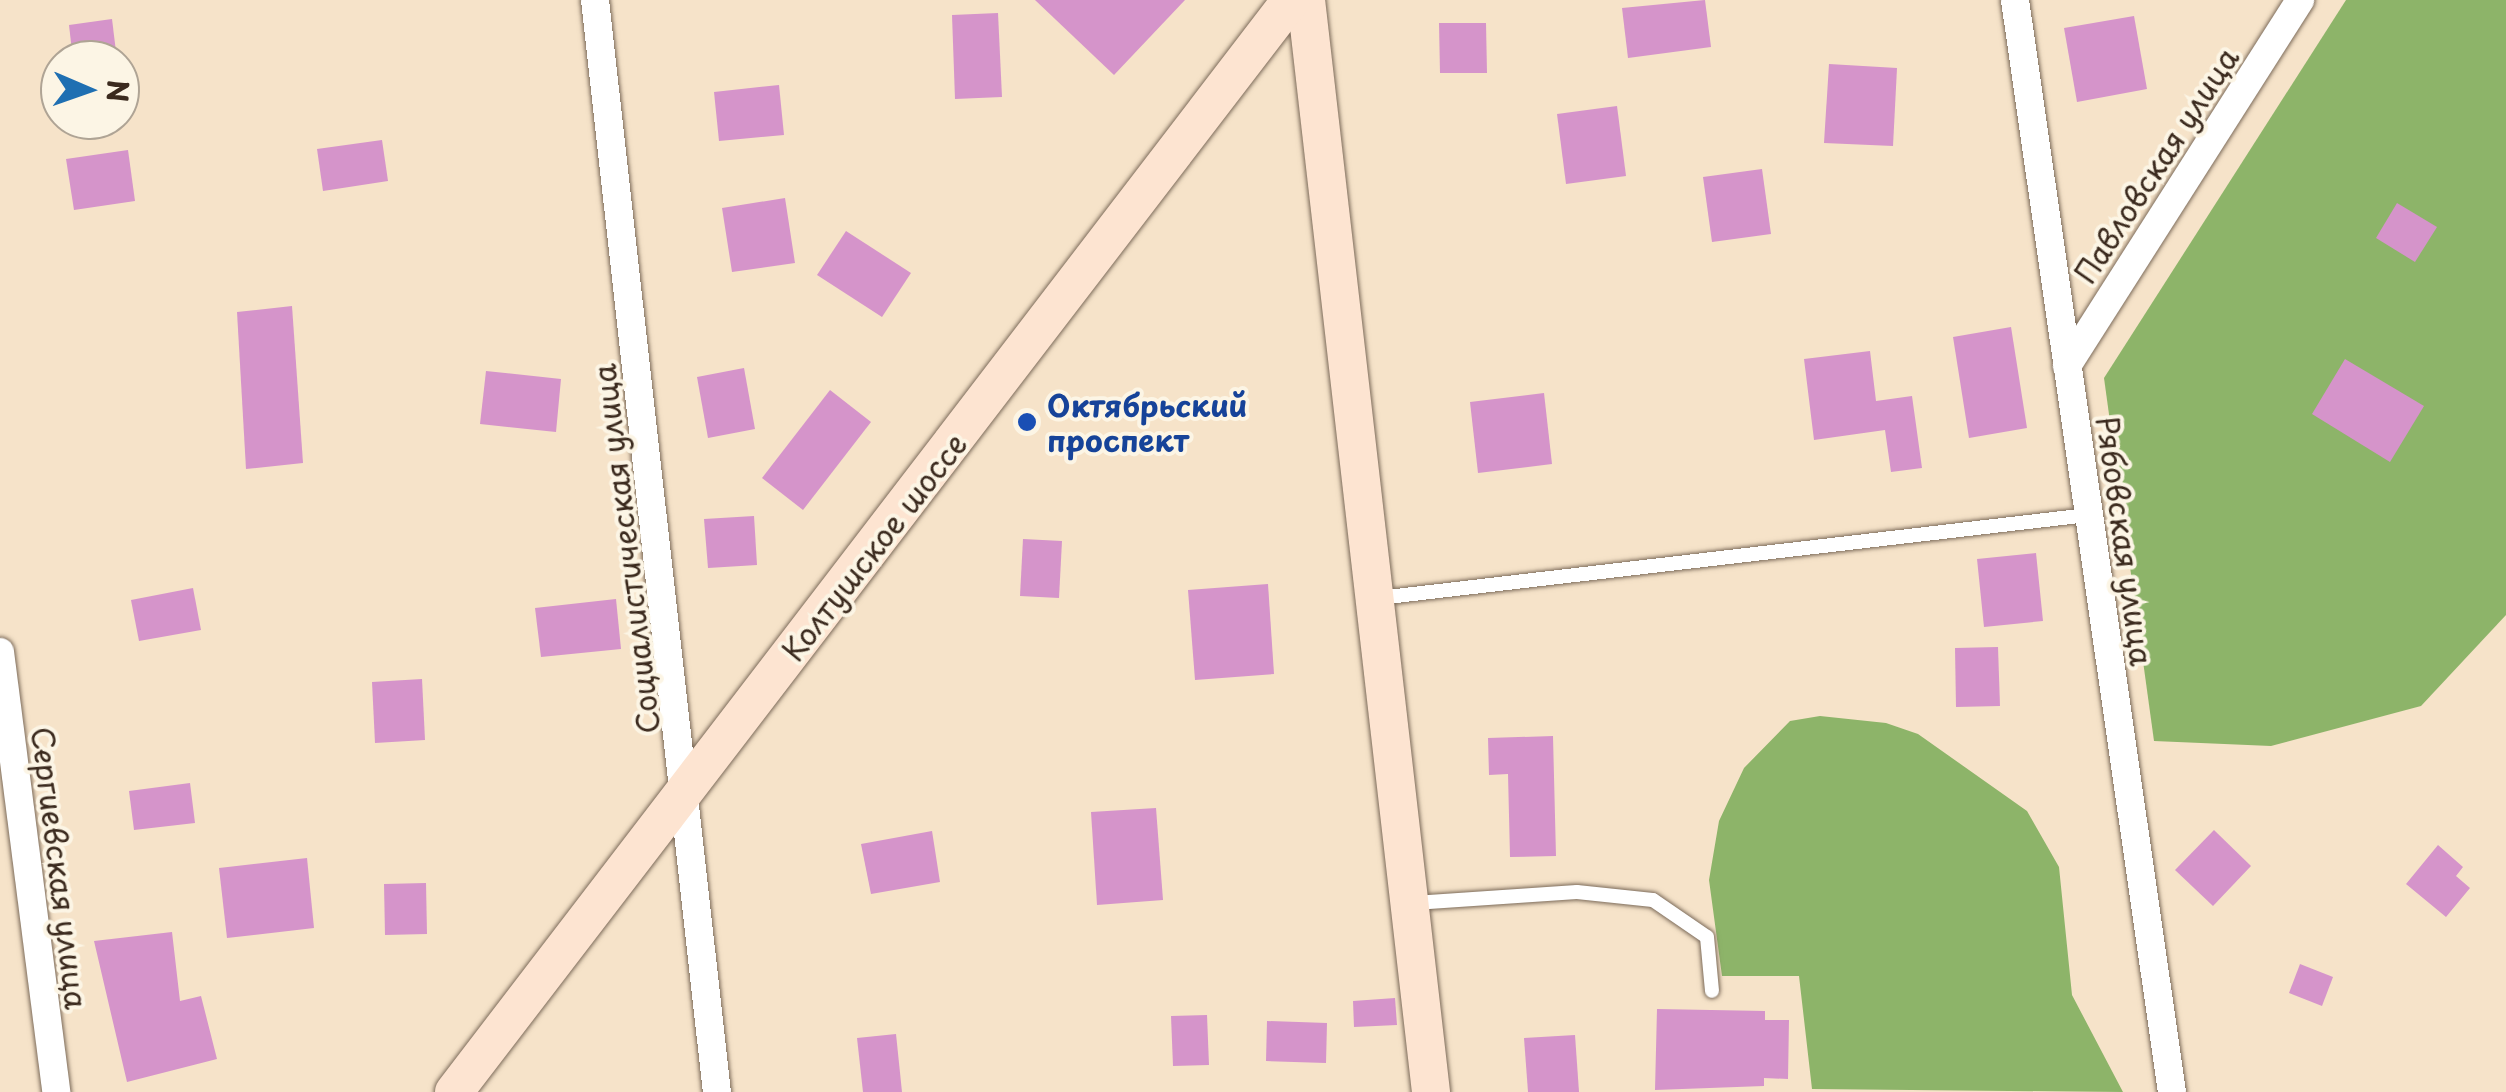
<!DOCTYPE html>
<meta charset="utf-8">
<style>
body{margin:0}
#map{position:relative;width:2506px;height:1092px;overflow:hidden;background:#f6e3c9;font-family:"Playpen Sans",sans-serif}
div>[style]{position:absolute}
.forest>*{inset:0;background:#8db469}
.building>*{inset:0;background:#d594ca}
.roads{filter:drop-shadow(0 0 2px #7c6b5a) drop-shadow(0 0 2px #7c6b5a)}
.lane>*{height:14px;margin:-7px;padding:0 7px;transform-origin:7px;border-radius:7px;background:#fff}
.street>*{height:28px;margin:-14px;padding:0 14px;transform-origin:14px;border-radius:14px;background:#fff}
.secondary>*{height:38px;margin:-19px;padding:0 19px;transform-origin:19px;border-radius:19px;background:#fde4d1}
.dots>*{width:28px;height:28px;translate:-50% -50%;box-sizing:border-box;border:5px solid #fcf5e5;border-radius:50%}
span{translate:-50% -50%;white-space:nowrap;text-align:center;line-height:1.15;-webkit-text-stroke:8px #fcf5e5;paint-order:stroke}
.street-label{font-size:30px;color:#3b2a1e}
.transit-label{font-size:30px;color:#164399;font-weight:700}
.left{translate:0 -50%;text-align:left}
.north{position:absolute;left:40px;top:40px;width:100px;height:100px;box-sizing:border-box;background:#fcf5e5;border:2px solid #afa495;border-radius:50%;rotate:92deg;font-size:28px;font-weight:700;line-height:40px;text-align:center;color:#3b2a1e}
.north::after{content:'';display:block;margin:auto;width:35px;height:45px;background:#1f6fb2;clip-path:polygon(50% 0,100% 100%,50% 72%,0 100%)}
</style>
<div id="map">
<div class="forest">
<div style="clip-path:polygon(2346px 0,2506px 0,2506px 615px,2421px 706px,2271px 746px,2154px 741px,2104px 378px)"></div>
<div style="clip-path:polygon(1820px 716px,1886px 723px,1918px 734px,2027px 811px,2059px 867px,2072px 995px,2123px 1092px,1812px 1089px,1799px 976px,1722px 976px,1709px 880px,1719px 821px,1744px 768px,1790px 721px)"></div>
</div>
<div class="building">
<div style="clip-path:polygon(1035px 0,1185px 0,1114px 75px)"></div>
<div style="clip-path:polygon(1705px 0,1711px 47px,1628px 58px,1622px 8px)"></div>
<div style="clip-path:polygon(998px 13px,1002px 97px,955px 99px,952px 15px)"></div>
<div style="clip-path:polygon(2134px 16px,2147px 89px,2077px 102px,2064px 28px)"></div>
<div style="clip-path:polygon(112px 19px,117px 60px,73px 60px,69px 25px)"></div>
<div style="clip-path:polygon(1439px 23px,1486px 23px,1487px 73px,1440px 73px)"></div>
<div style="clip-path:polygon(1829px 64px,1897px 68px,1893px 146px,1824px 143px)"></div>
<div style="clip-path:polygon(779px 85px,784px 135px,719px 141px,714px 92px)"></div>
<div style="clip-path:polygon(1617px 106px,1626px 176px,1566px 184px,1557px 114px)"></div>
<div style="clip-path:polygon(382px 140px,388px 181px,323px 191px,317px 149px)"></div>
<div style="clip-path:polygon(128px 150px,135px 201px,74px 210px,66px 159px)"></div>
<div style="clip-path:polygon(1762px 169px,1771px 234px,1712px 242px,1703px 177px)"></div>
<div style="clip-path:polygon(785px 198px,795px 263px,732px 272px,722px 208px)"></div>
<div style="clip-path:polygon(2397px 203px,2437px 227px,2415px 262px,2376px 238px)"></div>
<div style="clip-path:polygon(846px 231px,911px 273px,882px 317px,817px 275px)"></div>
<div style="clip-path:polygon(292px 306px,303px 463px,246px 469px,237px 312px)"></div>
<div style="clip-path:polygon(2011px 327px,2027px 428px,1969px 438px,1953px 337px)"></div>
<div style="clip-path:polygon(1870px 351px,1876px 401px,1912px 396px,1922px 468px,1891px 472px,1885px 430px,1814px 440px,1804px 359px)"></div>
<div style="clip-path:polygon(2345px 359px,2424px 406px,2390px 462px,2312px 414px)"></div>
<div style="clip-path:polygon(744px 368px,755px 429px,708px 438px,697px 377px)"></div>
<div style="clip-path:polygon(486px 371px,561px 379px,556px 432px,480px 424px)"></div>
<div style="clip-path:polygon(830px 390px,871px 422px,803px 510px,762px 478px)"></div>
<div style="clip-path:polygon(1544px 393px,1552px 464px,1478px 473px,1470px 402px)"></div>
<div style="clip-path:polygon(754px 516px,757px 565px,708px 568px,704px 519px)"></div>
<div style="clip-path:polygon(1023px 539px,1062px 541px,1059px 598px,1020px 596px)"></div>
<div style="clip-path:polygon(2036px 553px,2043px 621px,1984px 627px,1977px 559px)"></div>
<div style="clip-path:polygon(1268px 584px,1274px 674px,1195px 680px,1188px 590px)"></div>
<div style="clip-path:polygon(193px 588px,201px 630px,139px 641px,131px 600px)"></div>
<div style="clip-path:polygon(616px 599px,621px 649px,541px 657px,535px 608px)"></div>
<div style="clip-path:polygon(1998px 647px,2000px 706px,1956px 707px,1955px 648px)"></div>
<div style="clip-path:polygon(422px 679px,425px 740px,375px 743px,372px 682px)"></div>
<div style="clip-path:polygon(1553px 736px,1556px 856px,1510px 857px,1508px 774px,1489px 775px,1488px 738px)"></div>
<div style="clip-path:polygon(190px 783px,195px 823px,134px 830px,129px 791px)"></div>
<div style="clip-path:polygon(1156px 808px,1163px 900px,1097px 905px,1091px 812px)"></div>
<div style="clip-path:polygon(2214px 830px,2251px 866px,2213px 906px,2175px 870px)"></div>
<div style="clip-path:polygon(932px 831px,940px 882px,871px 894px,861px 844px)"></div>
<div style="clip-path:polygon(2438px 845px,2463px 867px,2456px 876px,2470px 888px,2446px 917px,2406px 884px)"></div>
<div style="clip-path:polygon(307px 858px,314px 928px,227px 938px,219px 868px)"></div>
<div style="clip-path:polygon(426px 883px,427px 934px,385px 935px,384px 884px)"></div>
<div style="clip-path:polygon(172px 932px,180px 1001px,201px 996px,217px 1059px,127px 1082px,94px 941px)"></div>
<div style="clip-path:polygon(2300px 964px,2333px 977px,2322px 1006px,2289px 993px)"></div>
<div style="clip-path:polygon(1395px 998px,1397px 1025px,1354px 1027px,1353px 1001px)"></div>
<div style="clip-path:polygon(1657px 1009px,1765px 1011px,1765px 1020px,1789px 1020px,1788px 1079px,1764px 1078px,1764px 1086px,1655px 1090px)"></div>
<div style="clip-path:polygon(1207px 1015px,1209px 1065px,1173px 1066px,1171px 1016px)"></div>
<div style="clip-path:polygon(1267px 1021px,1327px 1023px,1326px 1063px,1266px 1061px)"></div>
<div style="clip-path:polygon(896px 1034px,902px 1092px,863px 1092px,857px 1038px)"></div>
<div style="clip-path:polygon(1575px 1035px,1579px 1092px,1528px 1092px,1524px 1038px)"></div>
</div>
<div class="roads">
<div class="lane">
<div style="left:1379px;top:598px;width:714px;rotate:-6.68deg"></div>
<div style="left:1414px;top:903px;width:163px;rotate:-3.9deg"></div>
<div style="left:1577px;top:892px;width:76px;rotate:6deg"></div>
<div style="left:1653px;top:900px;width:65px;rotate:34.4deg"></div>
<div style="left:1707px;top:937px;width:54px;rotate:84.7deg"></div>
</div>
<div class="street">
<div style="left:595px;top:0;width:1099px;rotate:83.63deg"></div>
<div style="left:2015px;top:0;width:1103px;rotate:81.82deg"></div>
<div style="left:2067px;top:366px;width:434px;rotate:-57.5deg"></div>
<div style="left:0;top:652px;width:444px;rotate:82.7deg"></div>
</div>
<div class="secondary">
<div style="left:1306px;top:0;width:1099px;rotate:83.47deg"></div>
<div style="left:454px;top:1092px;width:1376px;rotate:-52.53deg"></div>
</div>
</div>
<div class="dots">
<div style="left:1027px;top:422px;background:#1a4fb4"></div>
</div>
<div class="street-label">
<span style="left:2156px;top:165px;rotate:-57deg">Павловская улица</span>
<span style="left:2125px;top:541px;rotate:82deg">Рябовская улица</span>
<span style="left:874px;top:547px;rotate:-52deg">Колтушское шоссе</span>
<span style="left:626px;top:549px;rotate:-97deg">Социалистическая улица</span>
<span style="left:60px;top:868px;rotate:83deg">Сергиевская улица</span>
</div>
<div class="transit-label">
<span class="left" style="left:1047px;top:422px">Октябрьский<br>проспект</span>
</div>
<div class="north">N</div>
</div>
